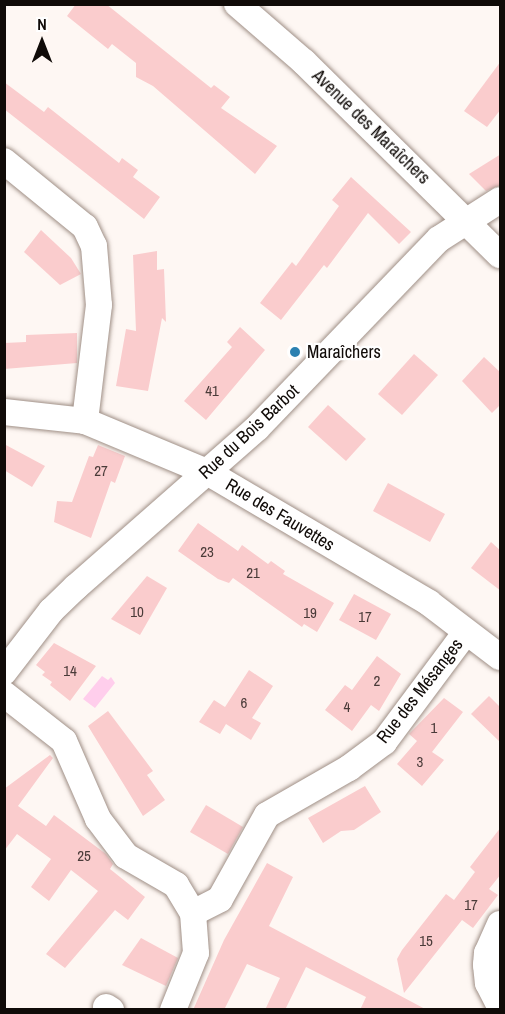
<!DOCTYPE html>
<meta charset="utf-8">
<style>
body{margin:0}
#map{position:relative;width:505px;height:1014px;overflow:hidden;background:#fef7f3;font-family:"Archivo Narrow",sans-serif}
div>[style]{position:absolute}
.water>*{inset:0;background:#ffceec}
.building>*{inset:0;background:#facccd}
.roads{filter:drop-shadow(0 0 2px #9f8f86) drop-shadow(0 0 2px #9f8f86)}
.minor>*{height:26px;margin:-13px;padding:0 13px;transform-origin:13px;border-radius:13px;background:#fff}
.dots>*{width:16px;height:16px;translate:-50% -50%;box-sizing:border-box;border:3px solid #fff;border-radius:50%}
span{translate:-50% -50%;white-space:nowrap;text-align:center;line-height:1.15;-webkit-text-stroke:4.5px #fff;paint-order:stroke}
.number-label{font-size:15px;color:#4a3b39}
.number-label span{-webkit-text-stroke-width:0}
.street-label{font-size:18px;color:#100b08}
.poi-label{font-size:18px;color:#100b08}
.left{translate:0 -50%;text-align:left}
.frame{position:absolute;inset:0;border:6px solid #100b08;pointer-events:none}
.north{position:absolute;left:12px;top:12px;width:60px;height:60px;-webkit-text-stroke:4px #fff;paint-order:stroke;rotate:0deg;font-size:16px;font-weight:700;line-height:24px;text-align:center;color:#100b08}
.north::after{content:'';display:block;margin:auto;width:21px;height:27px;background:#100b08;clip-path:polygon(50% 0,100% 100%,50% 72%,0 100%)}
</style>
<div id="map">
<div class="water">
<div style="clip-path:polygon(102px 676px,108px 680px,111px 677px,115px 683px,95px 708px,83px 699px)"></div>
</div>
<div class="building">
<div style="clip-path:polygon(76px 4px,106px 4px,211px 88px,214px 85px,230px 97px,221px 108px,277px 146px,255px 174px,153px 86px,136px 77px,136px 63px,112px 44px,108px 49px,67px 16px)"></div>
<div style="clip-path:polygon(501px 61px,501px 109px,487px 127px,464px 111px)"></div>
<div style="clip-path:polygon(4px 82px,44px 112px,48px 107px,119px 163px,122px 158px,138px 170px,133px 177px,160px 197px,144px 219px,4px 109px)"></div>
<div style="clip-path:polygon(501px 154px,501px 185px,486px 191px,469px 174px)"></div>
<div style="clip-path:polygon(351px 177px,411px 232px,399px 244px,368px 213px,327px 268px,324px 265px,281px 320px,260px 303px,292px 262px,296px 266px,339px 206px,332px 200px)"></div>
<div style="clip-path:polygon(41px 230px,71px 258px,81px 274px,60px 285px,24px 252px)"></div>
<div style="clip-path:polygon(157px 251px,157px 270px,164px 269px,166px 322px,162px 318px,148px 391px,116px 386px,126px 329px,136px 331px,133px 255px)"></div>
<div style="clip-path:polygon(240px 327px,265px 350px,206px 420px,184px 401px,232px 347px,227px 342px)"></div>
<div style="clip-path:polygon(77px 333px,77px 363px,4px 369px,4px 343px,26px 342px,26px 335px)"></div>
<div style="clip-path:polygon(414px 354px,438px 375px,402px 415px,378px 394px)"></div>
<div style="clip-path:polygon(484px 357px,501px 373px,501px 404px,492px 413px,462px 381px)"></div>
<div style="clip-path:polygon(328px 405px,366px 439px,346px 461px,308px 427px)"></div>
<div style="clip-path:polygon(4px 444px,45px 466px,32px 487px,4px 470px)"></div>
<div style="clip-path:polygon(98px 445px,125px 456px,115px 483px,111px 481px,91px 538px,54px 522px,57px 501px,72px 502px,89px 456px,93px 457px)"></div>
<div style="clip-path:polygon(388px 483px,445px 514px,430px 542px,373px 511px)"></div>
<div style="clip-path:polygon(198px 523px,238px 551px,242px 545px,268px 564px,271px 561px,285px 571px,283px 574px,334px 603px,317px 632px,304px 624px,302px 627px,233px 578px,229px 583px,218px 579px,178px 551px)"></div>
<div style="clip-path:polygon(491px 542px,501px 551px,501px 591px,471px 568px)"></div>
<div style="clip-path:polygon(147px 576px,167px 588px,140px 635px,111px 619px)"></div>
<div style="clip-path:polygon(354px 594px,391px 614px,376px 640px,339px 620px)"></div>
<div style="clip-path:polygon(54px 643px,96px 666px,70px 701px,50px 685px,52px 682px,42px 675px,45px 672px,36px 665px)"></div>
<div style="clip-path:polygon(377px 656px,401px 674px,379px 711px,371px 705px,352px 731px,325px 710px,345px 685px,352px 690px)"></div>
<div style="clip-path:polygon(249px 670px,273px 686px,252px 718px,261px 723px,251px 740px,226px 724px,220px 734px,199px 722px,214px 700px,225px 707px)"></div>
<div style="clip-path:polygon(489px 696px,501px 708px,501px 743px,471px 714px)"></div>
<div style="clip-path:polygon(444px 698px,463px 712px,432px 752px,444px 760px,422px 786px,397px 764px,417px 741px,409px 734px)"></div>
<div style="clip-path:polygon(108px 711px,153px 771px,147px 775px,165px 800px,143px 816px,88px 726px)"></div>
<div style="clip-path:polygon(50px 755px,53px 758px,18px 806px,46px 826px,54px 815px,106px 854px,113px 864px,110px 869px,145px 897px,128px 920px,115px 910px,65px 968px,46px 954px,98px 891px,71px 870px,49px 901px,31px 887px,51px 859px,17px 834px,4px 851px,4px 789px)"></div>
<div style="clip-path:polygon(365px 786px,381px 812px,354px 830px,341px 831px,323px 843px,308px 818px)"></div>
<div style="clip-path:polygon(206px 805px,243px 827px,228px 854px,190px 832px)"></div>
<div style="clip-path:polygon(501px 827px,501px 874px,489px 889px,498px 895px,473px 928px,462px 920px,404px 993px,397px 959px,402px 950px,446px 894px,454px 900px,475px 872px,470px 867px)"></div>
<div style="clip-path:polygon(267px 863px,293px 877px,269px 926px,427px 1010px,360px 1010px,366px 997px,306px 967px,285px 1010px,265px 1010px,280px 978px,247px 964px,224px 1010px,193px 1010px,224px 940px)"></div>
<div style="clip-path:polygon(141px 938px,178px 958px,166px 986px,122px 965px)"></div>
</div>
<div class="roads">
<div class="minor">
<div style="left:237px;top:4px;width:89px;rotate:40.9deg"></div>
<div style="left:304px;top:62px;width:275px;rotate:44.6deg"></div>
<div style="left:4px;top:161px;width:104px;rotate:39.2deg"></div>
<div style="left:85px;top:227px;width:21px;rotate:65deg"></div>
<div style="left:94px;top:246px;width:59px;rotate:85.2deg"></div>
<div style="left:99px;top:305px;width:117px;rotate:96.9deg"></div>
<div style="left:4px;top:412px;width:81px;rotate:6.3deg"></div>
<div style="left:85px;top:421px;width:132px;rotate:22.7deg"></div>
<div style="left:207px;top:472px;width:258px;rotate:30.5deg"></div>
<div style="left:429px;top:603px;width:89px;rotate:37.3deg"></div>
<div style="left:4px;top:672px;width:77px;rotate:-52.4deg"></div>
<div style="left:51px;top:611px;width:35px;rotate:-44deg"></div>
<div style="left:76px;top:587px;width:241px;rotate:-41.3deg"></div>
<div style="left:257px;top:428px;width:262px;rotate:-46.1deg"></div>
<div style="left:439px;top:239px;width:72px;rotate:-32.6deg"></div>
<div style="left:4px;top:694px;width:76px;rotate:38.1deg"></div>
<div style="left:64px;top:741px;width:85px;rotate:66.4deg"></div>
<div style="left:98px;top:819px;width:46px;rotate:52.9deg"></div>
<div style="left:126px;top:856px;width:58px;rotate:30.1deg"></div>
<div style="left:176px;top:885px;width:33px;rotate:59deg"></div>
<div style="left:193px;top:913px;width:30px;rotate:-27deg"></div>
<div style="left:220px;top:899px;width:96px;rotate:-60.8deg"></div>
<div style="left:267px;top:815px;width:95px;rotate:-29.8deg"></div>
<div style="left:349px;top:768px;width:44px;rotate:-36.6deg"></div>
<div style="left:384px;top:742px;width:137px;rotate:-53.3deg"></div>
<div style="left:500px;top:924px;width:32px;rotate:114deg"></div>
<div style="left:487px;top:953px;width:12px;rotate:95deg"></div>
<div style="left:486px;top:965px;width:18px;rotate:84deg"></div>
<div style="left:488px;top:983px;width:27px;rotate:63deg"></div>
<div style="left:106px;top:1007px;width:6px;rotate:31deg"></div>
<div style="left:173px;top:1010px;width:61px;rotate:-68deg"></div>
<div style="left:196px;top:953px;width:40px;rotate:-94.3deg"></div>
</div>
</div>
<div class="dots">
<div style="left:295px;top:352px;background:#2c81b1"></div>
</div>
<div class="number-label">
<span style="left:212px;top:391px">41</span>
<span style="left:101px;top:471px">27</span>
<span style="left:207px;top:552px">23</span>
<span style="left:253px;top:573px">21</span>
<span style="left:137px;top:612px">10</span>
<span style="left:310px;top:613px">19</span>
<span style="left:365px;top:617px">17</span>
<span style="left:70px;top:671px">14</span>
<span style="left:377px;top:681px">2</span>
<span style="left:244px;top:703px">6</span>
<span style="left:347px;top:707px">4</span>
<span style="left:434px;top:728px">1</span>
<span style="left:420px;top:762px">3</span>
<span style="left:84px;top:856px">25</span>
<span style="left:471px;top:905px">17</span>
<span style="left:426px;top:941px">15</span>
</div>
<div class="street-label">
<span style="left:371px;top:127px;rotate:44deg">Avenue des Maraîchers</span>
<span style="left:249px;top:432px;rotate:-43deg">Rue du Bois Barbot</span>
<span style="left:280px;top:515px;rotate:31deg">Rue des Fauvettes</span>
<span style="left:420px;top:691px;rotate:-52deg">Rue des Mésanges</span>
</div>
<div class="poi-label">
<span class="left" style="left:307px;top:352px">Maraîchers</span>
</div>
<div class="frame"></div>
<div class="north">N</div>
</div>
